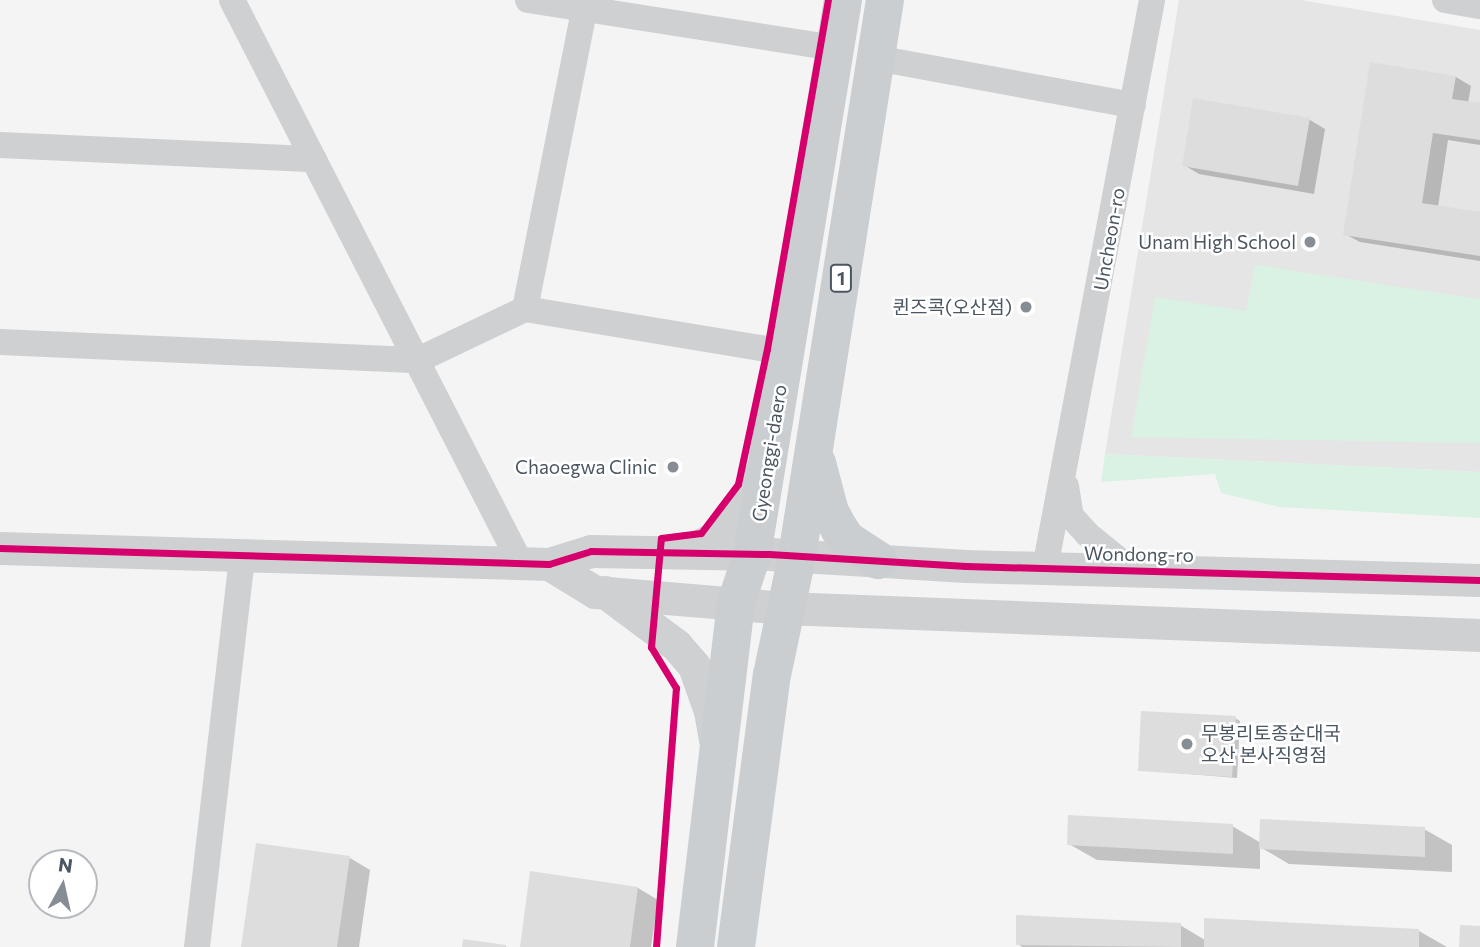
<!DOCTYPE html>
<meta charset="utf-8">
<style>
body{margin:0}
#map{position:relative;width:1480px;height:947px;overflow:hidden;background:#f4f4f4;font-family:Commissioner,"Noto Sans KR",sans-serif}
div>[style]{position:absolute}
.education>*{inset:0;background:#e6e5e6}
.green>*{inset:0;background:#d9f2e3}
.shadow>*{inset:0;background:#0003}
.building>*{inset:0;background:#ddddde}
.minor>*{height:26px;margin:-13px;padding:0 13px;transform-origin:13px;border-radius:13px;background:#ced0d2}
.tertiary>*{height:33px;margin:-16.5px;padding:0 16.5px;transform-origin:16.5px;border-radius:16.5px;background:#ced0d2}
.primary>*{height:38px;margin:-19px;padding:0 19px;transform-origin:19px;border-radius:19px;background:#caced1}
.cycleway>*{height:7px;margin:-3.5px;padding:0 3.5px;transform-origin:3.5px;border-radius:3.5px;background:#d6006c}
.dots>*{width:19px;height:19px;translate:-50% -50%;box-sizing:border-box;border:4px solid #fff;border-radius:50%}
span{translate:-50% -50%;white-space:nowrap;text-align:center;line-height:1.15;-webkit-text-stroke:5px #fff;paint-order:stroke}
.shield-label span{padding:2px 5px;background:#fff;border:2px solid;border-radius:5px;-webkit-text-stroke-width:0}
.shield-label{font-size:18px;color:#4a5661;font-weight:700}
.street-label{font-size:19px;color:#4a5661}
.poi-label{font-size:19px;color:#4a5661}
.right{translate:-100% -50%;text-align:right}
.left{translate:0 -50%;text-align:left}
.north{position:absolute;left:28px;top:849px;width:70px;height:70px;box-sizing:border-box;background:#fff;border:2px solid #b7bbc0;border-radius:50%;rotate:8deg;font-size:19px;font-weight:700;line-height:28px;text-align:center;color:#4a5661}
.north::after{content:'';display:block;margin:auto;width:24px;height:32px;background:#868d94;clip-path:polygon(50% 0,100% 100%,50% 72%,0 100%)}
</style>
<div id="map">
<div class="education">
<div style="clip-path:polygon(1179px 0,1301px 0,1480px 30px,1480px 472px,1105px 454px)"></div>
</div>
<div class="green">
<div style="clip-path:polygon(1255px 265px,1480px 299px,1480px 443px,1131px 437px,1155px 297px,1246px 311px)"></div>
<div style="clip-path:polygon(1105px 454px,1480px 472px,1480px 518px,1279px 507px,1221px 493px,1215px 474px,1101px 482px)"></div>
</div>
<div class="shadow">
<div style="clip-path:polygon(1372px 64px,1456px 77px,1471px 86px,1468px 103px,1480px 105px,1480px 145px,1448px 140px,1438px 207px,1480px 214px,1480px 261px,1360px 242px,1345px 234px)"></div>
<div style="clip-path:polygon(1195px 100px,1310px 120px,1325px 129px,1314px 194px,1199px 174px,1184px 165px)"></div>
<div style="clip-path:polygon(1235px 718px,1240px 721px,1237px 778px,1140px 770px)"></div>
<div style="clip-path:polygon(1232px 826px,1261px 843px,1424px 829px,1452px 845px,1452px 872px,1289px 864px,1260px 847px,1260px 869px,1097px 860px,1069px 844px)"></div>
<div style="clip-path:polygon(350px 858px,370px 870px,359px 947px,243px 947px)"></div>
<div style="clip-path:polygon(532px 873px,638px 888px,658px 900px,651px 947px,522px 947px)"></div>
<div style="clip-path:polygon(1180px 925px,1205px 940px,1419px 931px,1447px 947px,1023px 947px,1017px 944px)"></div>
</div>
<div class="building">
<div style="clip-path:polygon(1370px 62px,1456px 76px,1452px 99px,1480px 103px,1480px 140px,1433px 133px,1422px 203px,1480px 212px,1480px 256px,1343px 235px)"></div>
<div style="clip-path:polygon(1193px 98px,1310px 118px,1298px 186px,1182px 166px)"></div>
<div style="clip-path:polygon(1141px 711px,1236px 716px,1232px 777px,1138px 771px)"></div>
<div style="clip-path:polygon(1068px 815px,1233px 824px,1233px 854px,1067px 845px)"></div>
<div style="clip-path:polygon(1260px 819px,1425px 827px,1425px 857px,1259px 849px)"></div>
<div style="clip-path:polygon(256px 843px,350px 856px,337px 947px,241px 947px)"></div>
<div style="clip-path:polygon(530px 871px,638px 887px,630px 947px,520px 947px)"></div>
<div style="clip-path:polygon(1016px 915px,1181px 923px,1181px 947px,1016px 945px)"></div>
<div style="clip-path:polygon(1204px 918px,1419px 929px,1419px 947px,1204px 947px)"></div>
<div style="clip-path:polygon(1460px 925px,1480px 926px,1480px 947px,1459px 947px)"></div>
<div style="clip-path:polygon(463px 939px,506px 945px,506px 947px,462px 947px)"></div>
</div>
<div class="minor">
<div style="left:232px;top:0;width:631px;rotate:62.87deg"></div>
<div style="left:528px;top:0;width:311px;rotate:8.9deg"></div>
<div style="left:1445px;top:0;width:36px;rotate:10deg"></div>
<div style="left:876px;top:58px;width:261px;rotate:10.4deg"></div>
<div style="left:0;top:145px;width:314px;rotate:2.6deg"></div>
<div style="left:525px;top:309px;width:315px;rotate:-78.8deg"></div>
<div style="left:0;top:342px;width:418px;rotate:2.5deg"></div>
<div style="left:418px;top:360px;width:119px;rotate:-25.5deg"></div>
<div style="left:525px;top:309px;width:264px;rotate:9.4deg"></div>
<div style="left:1066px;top:486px;width:30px;rotate:81deg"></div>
<div style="left:1071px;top:516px;width:24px;rotate:48deg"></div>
<div style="left:1087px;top:534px;width:55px;rotate:39.1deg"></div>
<div style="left:1045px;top:568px;width:578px;rotate:-79.33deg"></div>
<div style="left:197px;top:947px;width:393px;rotate:-83.4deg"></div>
</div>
<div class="tertiary">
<div style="left:0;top:548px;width:549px;rotate:1.67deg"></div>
<div style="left:549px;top:564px;width:44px;rotate:-17.2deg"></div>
<div style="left:591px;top:551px;width:178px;rotate:1deg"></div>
<div style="left:769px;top:554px;width:197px;rotate:3.5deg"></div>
<div style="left:966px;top:566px;width:514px;rotate:1.56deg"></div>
<div style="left:686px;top:552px;width:34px;rotate:-26deg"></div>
<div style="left:717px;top:537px;width:13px;rotate:-42deg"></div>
<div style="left:727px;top:528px;width:66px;rotate:-58.7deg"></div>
<div style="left:549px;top:564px;width:54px;rotate:31.3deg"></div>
<div style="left:595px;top:592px;width:190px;rotate:4.8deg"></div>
<div style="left:784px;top:608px;width:697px;rotate:2.22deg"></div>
<div style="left:605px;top:592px;width:89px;rotate:36.7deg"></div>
<div style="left:676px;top:645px;width:28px;rotate:49deg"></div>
<div style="left:694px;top:666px;width:48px;rotate:70.4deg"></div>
<div style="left:710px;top:711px;width:29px;rotate:80deg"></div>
</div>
<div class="primary">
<div style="left:817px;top:463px;width:51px;rotate:75.1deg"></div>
<div style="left:830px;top:512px;width:21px;rotate:61deg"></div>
<div style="left:840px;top:530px;width:12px;rotate:55deg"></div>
<div style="left:847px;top:540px;width:37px;rotate:33deg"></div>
<div style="left:695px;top:947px;width:346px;rotate:-83.2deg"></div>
<div style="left:736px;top:603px;width:51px;rotate:-71.6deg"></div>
<div style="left:752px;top:555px;width:562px;rotate:-80.69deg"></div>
<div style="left:736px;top:947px;width:274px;rotate:-82.5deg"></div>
<div style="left:772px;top:675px;width:122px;rotate:-78.1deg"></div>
<div style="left:797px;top:556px;width:563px;rotate:-81.01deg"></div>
</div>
<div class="cycleway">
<div style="left:0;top:548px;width:549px;rotate:1.67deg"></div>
<div style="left:549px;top:564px;width:44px;rotate:-17.2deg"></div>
<div style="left:591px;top:551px;width:178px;rotate:1deg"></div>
<div style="left:769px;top:554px;width:197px;rotate:3.5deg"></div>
<div style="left:966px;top:566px;width:514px;rotate:1.56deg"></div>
<div style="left:656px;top:947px;width:260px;rotate:-85.6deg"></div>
<div style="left:676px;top:688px;width:48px;rotate:-121.4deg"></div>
<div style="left:651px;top:647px;width:109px;rotate:-84.8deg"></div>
<div style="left:661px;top:538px;width:40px;rotate:-7.1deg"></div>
<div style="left:701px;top:533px;width:61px;rotate:-52.9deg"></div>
<div style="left:738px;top:484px;width:138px;rotate:-77.9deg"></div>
<div style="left:767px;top:349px;width:354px;rotate:-80.1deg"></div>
</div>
<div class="dots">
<div style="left:1310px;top:242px;background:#868d94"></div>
<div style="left:1026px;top:307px;background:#868d94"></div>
<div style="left:673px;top:467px;background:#868d94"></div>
<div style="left:1187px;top:744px;background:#868d94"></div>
</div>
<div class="shield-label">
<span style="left:841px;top:278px">1</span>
</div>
<div class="street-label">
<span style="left:1109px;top:239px;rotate:-80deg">Uncheon-ro</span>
<span style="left:769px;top:453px;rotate:-81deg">Gyeonggi-daero</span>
<span style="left:1139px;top:554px;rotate:1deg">Wondong-ro</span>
</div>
<div class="poi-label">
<span class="right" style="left:1296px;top:242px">Unam High School</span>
<span class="right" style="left:1012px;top:307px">퀸즈콕(오산점)</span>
<span class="right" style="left:657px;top:467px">Chaoegwa Clinic</span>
<span class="left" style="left:1201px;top:744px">무봉리토종순대국<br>오산 본사직영점</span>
</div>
<div class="north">N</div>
</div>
